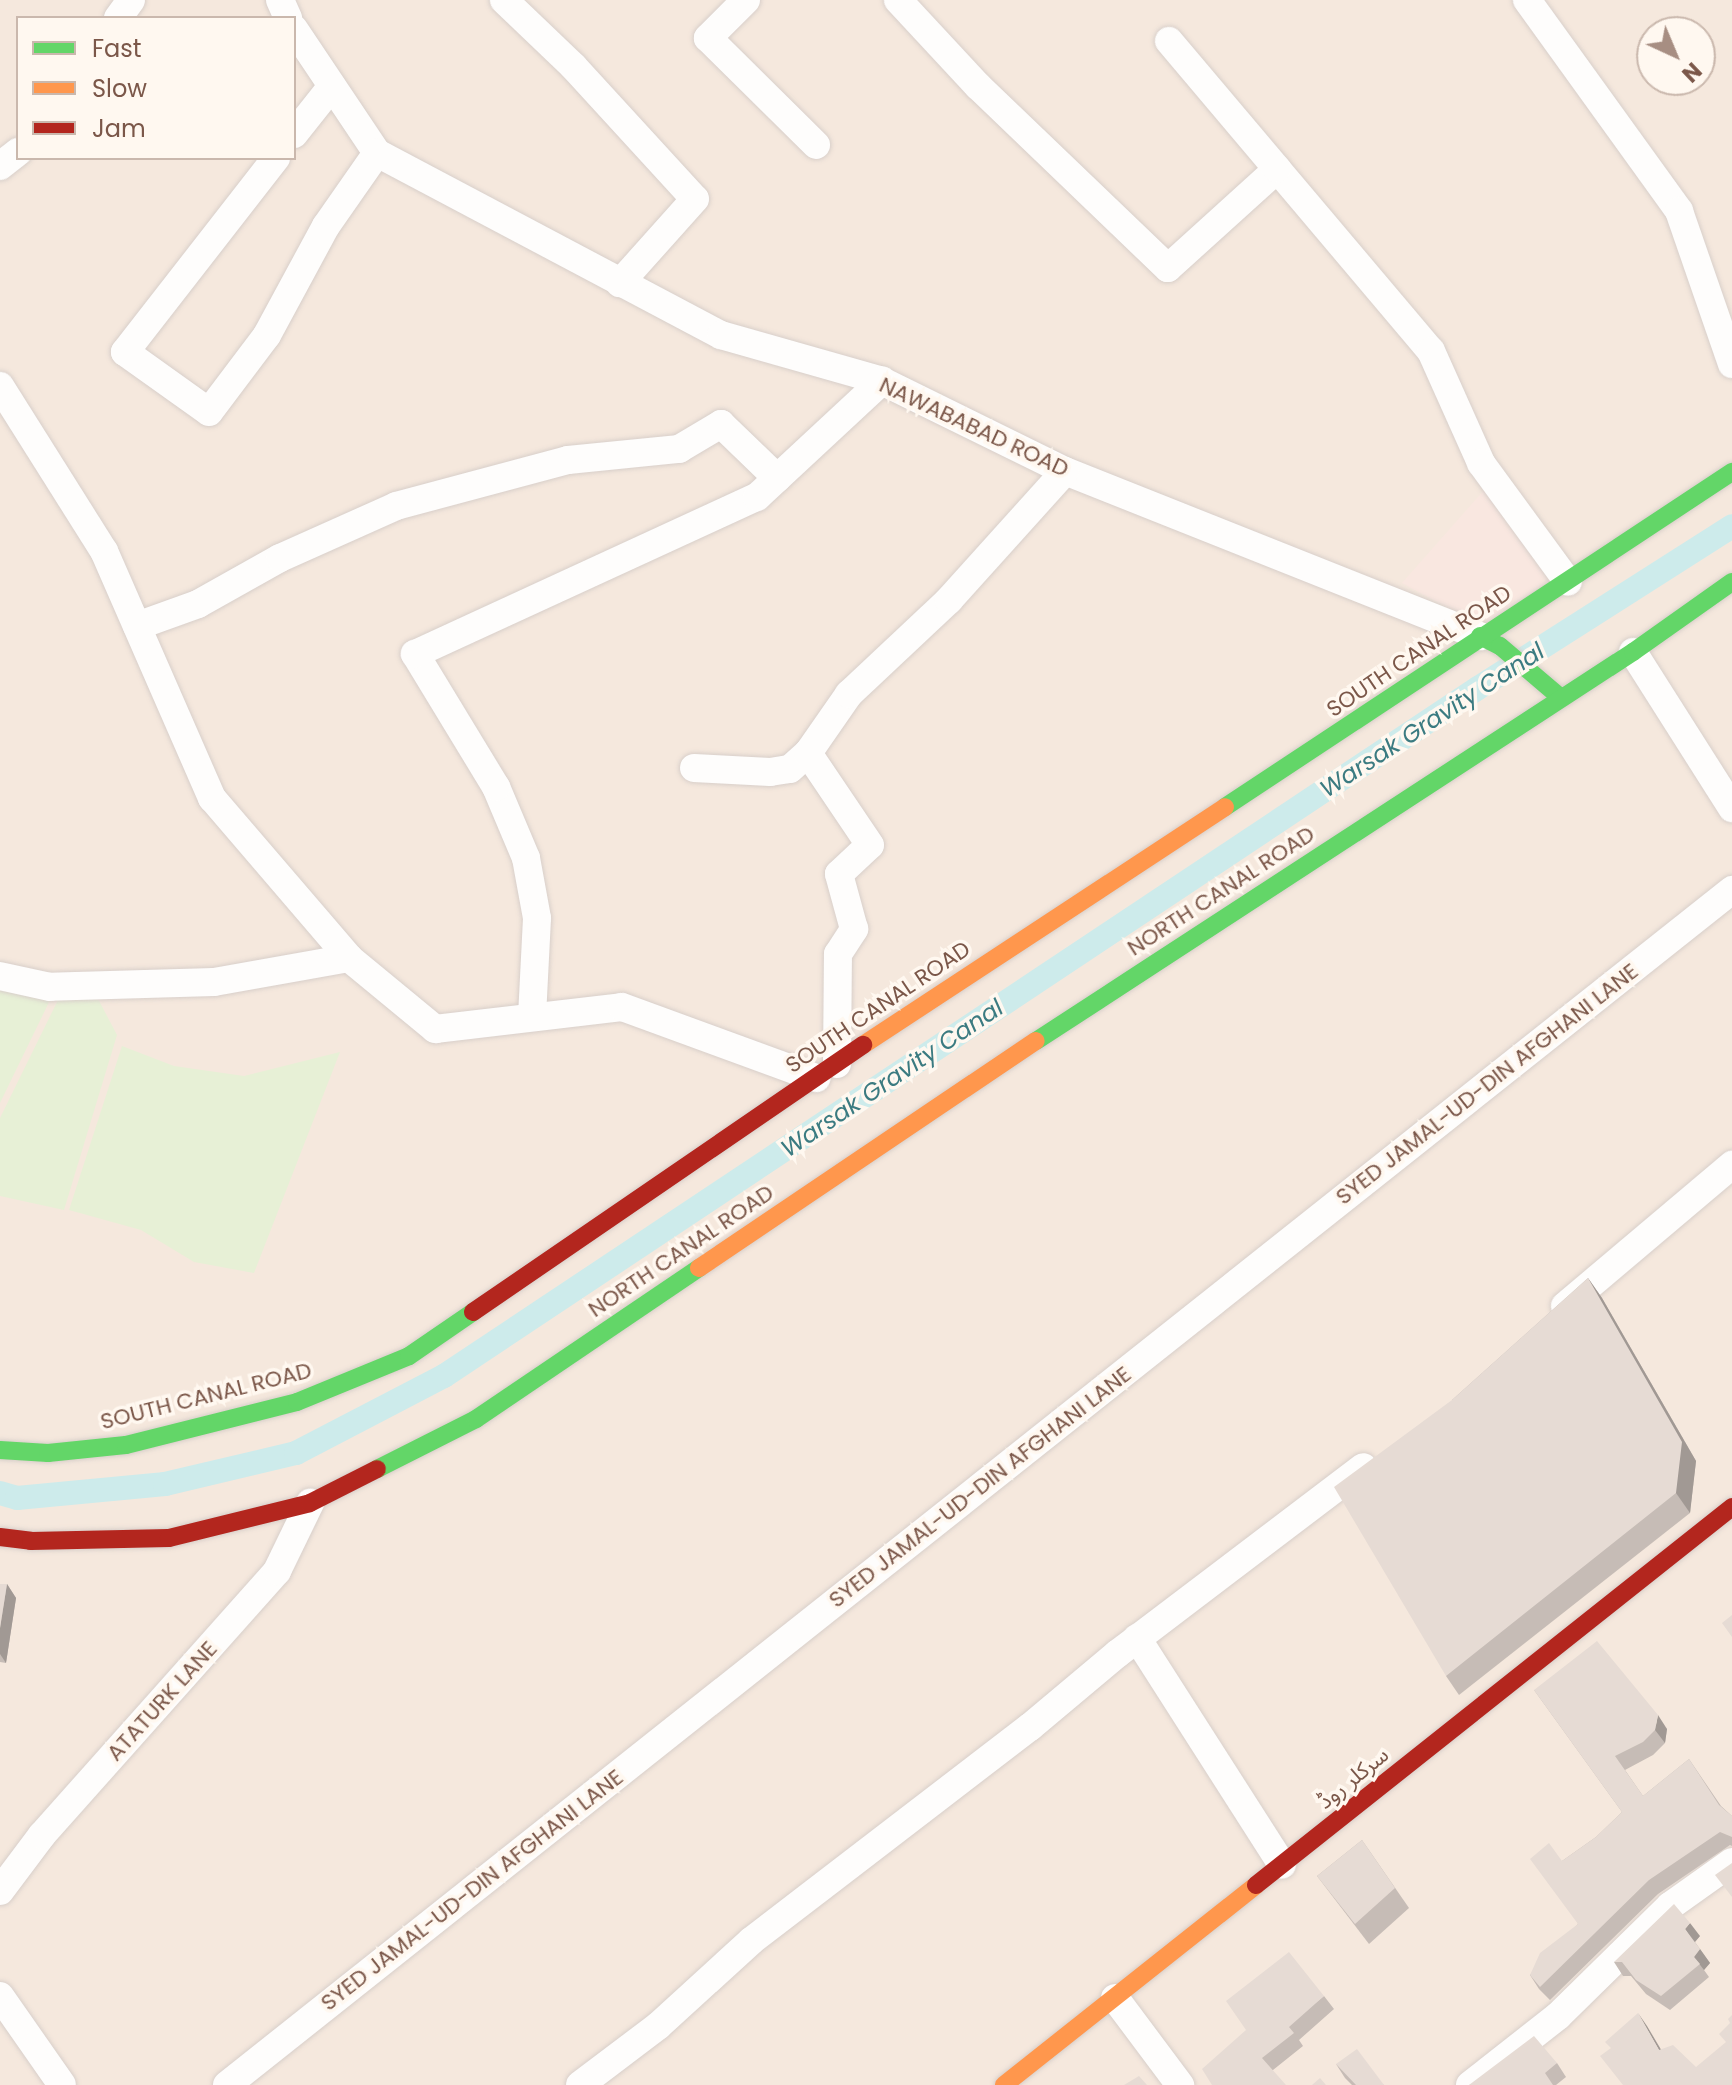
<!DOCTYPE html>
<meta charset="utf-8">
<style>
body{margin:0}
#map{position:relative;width:1732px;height:2085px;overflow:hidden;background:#f9f3ed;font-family:Poppins,"Noto Sans Arabic",sans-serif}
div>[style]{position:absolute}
.residential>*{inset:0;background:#f5e8dd}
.commercial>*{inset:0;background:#f9e7e0}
.green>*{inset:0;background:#e7f0d6}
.canal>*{height:24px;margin:-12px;padding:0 12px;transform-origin:12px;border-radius:12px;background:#cdebeb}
.roads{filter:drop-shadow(0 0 2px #d8cfca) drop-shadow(0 0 2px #d8cfca)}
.street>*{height:28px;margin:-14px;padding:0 14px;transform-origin:14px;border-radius:14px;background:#fefdfc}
.fast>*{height:18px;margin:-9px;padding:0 9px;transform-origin:9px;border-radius:9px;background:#63d668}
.slow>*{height:18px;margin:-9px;padding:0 9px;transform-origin:9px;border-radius:9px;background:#ff974d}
.jam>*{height:18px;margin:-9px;padding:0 9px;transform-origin:9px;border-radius:9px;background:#b3261e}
.wall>*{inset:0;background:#c6bcb6}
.shaded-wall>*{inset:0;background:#a19994}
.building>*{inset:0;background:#e6dbd4}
span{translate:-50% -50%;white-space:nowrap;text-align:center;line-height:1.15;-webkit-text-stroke:7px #fff8f0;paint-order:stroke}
.street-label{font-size:22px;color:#7b5749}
.water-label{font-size:24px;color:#3b7b81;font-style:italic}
.legend{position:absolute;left:16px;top:16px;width:280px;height:144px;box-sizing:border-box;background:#fff8f0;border:2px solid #cab8ad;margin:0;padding:10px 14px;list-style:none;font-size:24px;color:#7b5749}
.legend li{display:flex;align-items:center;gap:16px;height:40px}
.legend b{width:40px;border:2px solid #cab8ad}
.north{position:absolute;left:1636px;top:16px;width:80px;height:80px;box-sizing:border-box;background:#fff8f0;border:2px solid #cab8ad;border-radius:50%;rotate:136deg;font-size:22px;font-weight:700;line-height:32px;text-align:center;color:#7b5749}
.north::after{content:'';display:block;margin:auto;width:28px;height:36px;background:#a78e82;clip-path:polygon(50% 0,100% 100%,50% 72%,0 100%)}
</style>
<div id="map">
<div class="residential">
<div style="clip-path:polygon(evenodd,0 0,1732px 0,1732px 2085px,0 2085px,0 0,18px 18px,294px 18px,294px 158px,18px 158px,18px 18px,0 0,1652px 32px,1700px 32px,1700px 80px,1652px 80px,1652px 32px)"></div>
</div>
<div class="commercial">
<div style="clip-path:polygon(1485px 489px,1561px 581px,1483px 627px,1402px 583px)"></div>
</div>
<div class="green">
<div style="clip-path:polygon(0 986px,52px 996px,0 1103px)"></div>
<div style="clip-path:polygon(96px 995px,117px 1035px,64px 1210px,0 1196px,0 1118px,58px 1000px)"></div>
<div style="clip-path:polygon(122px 1046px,174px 1066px,244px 1076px,340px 1052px,254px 1273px,194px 1262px,141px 1230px,69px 1210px)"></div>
</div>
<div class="canal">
<div style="left:0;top:1493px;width:18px;rotate:16deg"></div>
<div style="left:17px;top:1498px;width:149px;rotate:-5.4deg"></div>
<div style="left:165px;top:1484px;width:135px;rotate:-13.3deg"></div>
<div style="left:296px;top:1453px;width:167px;rotate:-27.5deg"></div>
<div style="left:444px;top:1376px;width:1242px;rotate:-33.64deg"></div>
<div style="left:1478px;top:688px;width:301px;rotate:-32.5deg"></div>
</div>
<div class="roads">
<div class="street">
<div style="left:280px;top:0;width:20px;rotate:66deg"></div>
<div style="left:504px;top:0;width:95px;rotate:43.7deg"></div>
<div style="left:573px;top:66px;width:180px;rotate:47.5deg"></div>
<div style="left:695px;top:199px;width:113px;rotate:131.8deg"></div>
<div style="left:746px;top:0;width:54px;rotate:135deg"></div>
<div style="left:708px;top:38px;width:152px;rotate:44.7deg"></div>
<div style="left:898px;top:0;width:117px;rotate:47.1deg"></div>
<div style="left:978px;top:86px;width:263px;rotate:43.8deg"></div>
<div style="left:1168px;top:268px;width:147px;rotate:-42.2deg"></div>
<div style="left:1277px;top:169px;width:238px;rotate:49.8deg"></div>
<div style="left:1431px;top:351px;width:123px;rotate:65.9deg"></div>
<div style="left:1481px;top:463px;width:147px;rotate:53.8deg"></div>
<div style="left:1527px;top:0;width:260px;rotate:54.2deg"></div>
<div style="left:1679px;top:211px;width:162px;rotate:70.9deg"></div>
<div style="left:118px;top:18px;width:22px;rotate:-54deg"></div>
<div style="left:294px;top:29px;width:149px;rotate:56.2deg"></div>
<div style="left:377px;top:153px;width:389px;rotate:27.9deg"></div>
<div style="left:721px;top:335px;width:167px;rotate:15.9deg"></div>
<div style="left:882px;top:381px;width:204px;rotate:26.2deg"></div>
<div style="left:1065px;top:471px;width:447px;rotate:21.7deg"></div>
<div style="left:1169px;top:41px;width:167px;rotate:49.8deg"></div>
<div style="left:294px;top:134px;width:61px;rotate:-51.6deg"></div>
<div style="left:276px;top:158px;width:246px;rotate:127.9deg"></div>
<div style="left:125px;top:352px;width:103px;rotate:35.5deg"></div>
<div style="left:209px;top:412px;width:96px;rotate:-53deg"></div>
<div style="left:267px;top:335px;width:124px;rotate:-61.6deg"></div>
<div style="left:326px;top:226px;width:89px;rotate:-55.1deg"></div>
<div style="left:0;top:166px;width:23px;rotate:-38deg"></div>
<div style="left:0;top:386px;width:195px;rotate:57.8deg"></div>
<div style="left:104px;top:551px;width:270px;rotate:66.4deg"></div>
<div style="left:212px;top:798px;width:211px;rotate:49.4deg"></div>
<div style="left:349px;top:958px;width:137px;rotate:169.9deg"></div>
<div style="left:214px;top:982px;width:164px;rotate:178.3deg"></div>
<div style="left:50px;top:987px;width:51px;rotate:-167.6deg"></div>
<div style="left:137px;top:626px;width:65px;rotate:-19.8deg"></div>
<div style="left:198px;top:604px;width:94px;rotate:-29.3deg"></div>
<div style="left:280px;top:558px;width:127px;rotate:-24.1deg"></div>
<div style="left:396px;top:506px;width:178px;rotate:-15deg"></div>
<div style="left:568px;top:460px;width:112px;rotate:-5.7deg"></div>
<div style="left:679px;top:449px;width:49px;rotate:-30.8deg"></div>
<div style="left:721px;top:424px;width:78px;rotate:44deg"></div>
<div style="left:1633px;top:652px;width:185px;rotate:57.6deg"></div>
<div style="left:694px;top:768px;width:76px;rotate:3deg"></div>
<div style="left:770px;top:772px;width:20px;rotate:-9deg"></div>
<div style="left:790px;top:769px;width:24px;rotate:-42deg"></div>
<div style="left:349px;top:958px;width:112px;rotate:39.5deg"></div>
<div style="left:435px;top:1029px;width:188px;rotate:-6.7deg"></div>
<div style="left:622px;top:1007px;width:207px;rotate:20.1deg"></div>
<div style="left:532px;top:1017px;width:99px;rotate:-87.1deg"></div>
<div style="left:537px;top:918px;width:61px;rotate:-100.4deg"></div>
<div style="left:526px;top:858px;width:77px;rotate:-112.9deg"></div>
<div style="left:496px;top:787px;width:156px;rotate:-121.3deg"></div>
<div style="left:415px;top:654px;width:376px;rotate:-24.7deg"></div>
<div style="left:757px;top:497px;width:171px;rotate:-42.9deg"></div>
<div style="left:837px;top:1064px;width:110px;rotate:-89.5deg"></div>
<div style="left:838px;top:954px;width:30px;rotate:-57deg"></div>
<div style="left:854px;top:929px;width:57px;rotate:-105.3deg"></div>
<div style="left:839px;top:874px;width:42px;rotate:-43.1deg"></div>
<div style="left:870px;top:845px;width:111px;rotate:-124deg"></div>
<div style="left:808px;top:753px;width:72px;rotate:-55.2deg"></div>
<div style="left:849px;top:694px;width:137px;rotate:-43.2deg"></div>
<div style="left:949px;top:600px;width:173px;rotate:-48deg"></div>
<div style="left:1565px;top:1306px;width:219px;rotate:-40.2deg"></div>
<div style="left:1137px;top:1638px;width:269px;rotate:57.4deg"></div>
<div style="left:0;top:1891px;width:70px;rotate:-53.1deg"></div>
<div style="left:42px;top:1835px;width:353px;rotate:-48.3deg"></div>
<div style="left:277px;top:1571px;width:76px;rotate:-64.1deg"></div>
<div style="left:0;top:1996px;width:108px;rotate:55.1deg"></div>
<div style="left:1115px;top:1998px;width:109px;rotate:53.2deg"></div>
<div style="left:227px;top:2085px;width:1922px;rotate:-38.45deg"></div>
<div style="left:580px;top:2085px;width:98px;rotate:-37.1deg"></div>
<div style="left:658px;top:2026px;width:126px;rotate:-42.4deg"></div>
<div style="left:751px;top:1941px;width:352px;rotate:-37.5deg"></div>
<div style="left:1030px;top:1727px;width:114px;rotate:-40deg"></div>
<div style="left:1117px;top:1654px;width:309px;rotate:-37.2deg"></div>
<div style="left:1470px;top:2085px;width:112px;rotate:-38.1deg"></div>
<div style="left:1558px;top:2016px;width:157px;rotate:-44.5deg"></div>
<div style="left:1670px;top:1906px;width:76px;rotate:-35.4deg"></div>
</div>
<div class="fast">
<div style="left:1480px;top:636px;width:22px;rotate:27deg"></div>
<div style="left:1500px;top:646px;width:80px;rotate:40.4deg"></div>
<div style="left:1225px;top:807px;width:608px;rotate:-33.45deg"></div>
<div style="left:1036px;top:1041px;width:713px;rotate:-33.09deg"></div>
<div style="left:1633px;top:652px;width:121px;rotate:-35.3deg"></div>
<div style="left:0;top:1450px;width:48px;rotate:3.6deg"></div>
<div style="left:48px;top:1453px;width:78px;rotate:-5.9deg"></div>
<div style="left:126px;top:1445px;width:176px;rotate:-14.1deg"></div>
<div style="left:297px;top:1402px;width:121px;rotate:-22.3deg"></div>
<div style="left:409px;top:1356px;width:78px;rotate:-34.5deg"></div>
<div style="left:377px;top:1469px;width:111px;rotate:-26.8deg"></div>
<div style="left:476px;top:1419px;width:269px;rotate:-34.1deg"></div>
</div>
<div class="slow">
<div style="left:863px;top:1045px;width:433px;rotate:-33.3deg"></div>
<div style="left:699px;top:1268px;width:406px;rotate:-34deg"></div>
<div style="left:1004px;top:2085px;width:322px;rotate:-38.4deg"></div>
</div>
<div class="jam">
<div style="left:473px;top:1312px;width:473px;rotate:-34.4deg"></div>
<div style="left:0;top:1537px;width:31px;rotate:7deg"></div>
<div style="left:31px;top:1541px;width:138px;rotate:-1.2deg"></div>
<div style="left:169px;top:1538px;width:145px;rotate:-13.9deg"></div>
<div style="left:310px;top:1503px;width:75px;rotate:-26.9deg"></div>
<div style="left:1256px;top:1885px;width:608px;rotate:-38.45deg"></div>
</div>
</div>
<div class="wall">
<div style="clip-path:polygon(1588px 1278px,1602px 1298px,1696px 1461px,1690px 1513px,1459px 1695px,1446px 1676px,1452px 1400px)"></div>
<div style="clip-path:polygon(0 1584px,7px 1584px,16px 1598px,6px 1663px,0 1662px)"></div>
<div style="clip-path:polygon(1534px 1690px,1667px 1729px,1665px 1743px,1653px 1755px,1625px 1770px,1643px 1796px,1689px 1759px,1721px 1806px,1732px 1816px,1732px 1846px,1730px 1845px,1658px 1894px,1550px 2000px,1539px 1989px,1530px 1975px,1578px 1924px,1562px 1861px,1596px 1837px,1622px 1812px)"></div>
<div style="clip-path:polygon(1362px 1840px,1409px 1908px,1369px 1944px,1317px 1876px)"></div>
<div style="clip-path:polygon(1700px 1936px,1695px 1942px,1710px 1963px,1704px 1970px,1709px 1977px,1670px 2010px,1646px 1994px,1631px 1976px,1623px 1976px,1614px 1962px)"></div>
<div style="clip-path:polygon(1324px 1996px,1334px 2009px,1299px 2040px,1303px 2046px,1273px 2070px,1212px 2085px)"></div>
<div style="clip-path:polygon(1557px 2063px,1566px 2077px,1556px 2085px,1469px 2085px)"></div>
<div style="clip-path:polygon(1336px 2064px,1384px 2085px,1352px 2085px,1345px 2078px)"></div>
</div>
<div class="shaded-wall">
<div style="clip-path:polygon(1588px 1278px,1602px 1298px,1696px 1461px,1690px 1513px,1676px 1493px)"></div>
<div style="clip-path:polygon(7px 1584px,16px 1598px,6px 1663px,0 1654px,0 1628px)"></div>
<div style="clip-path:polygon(1658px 1715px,1667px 1729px,1665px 1743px,1655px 1730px)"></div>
<div style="clip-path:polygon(1690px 1923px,1700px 1936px,1694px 1943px,1685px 1929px)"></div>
<div style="clip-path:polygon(1700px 1949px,1710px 1963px,1704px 1970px,1694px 1957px)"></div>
<div style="clip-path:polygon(1638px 2013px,1647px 2026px,1669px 2063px,1659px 2050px)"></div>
</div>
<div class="building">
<div style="clip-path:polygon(1588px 1278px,1682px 1442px,1676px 1493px,1446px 1676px,1334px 1487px,1452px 1400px)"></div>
<div style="clip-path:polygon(0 1584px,7px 1584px,0 1628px)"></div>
<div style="clip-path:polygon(1732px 1615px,1732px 1637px,1722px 1623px)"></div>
<div style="clip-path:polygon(1597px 1641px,1658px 1715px,1655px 1730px,1643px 1742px,1615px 1756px,1643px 1796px,1689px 1759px,1719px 1805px,1732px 1816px,1732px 1837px,1720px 1832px,1649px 1880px,1540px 1987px,1530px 1975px,1540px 1953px,1578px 1924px,1530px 1859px,1549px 1843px,1562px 1861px,1596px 1837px,1622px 1812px,1534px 1690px)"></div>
<div style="clip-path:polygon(1362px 1840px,1395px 1888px,1355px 1924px,1317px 1876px)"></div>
<div style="clip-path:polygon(1732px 1863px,1732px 1897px,1715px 1875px)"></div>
<div style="clip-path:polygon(1674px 1904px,1690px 1923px,1685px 1929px,1700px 1949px,1694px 1957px,1700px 1964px,1661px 1996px,1636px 1980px,1622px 1962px,1614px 1962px)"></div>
<div style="clip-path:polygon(1289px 1952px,1324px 1996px,1289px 2027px,1294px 2033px,1262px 2058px,1286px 2085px,1212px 2085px,1202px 2069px,1246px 2030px,1226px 2001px)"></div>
<div style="clip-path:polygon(1638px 2013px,1659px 2050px,1673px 2045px,1696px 2067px,1726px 2042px,1719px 2034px,1730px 2023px,1728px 2019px,1732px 2015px,1732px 2085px,1623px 2085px,1600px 2056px,1611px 2048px,1605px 2042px)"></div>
<div style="clip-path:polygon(1534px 2036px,1557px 2063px,1545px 2073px,1553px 2085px,1469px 2085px)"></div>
<div style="clip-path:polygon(1357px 2049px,1384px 2085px,1356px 2085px,1336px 2064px)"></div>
<div style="clip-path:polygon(1139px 2076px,1147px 2085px,1124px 2085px)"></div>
<div style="clip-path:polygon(1320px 2078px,1326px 2085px,1312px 2085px)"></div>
</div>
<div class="street-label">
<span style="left:974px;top:427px;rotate:25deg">NAWABABAD ROAD</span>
<span style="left:1419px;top:651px;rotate:-34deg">SOUTH CANAL ROAD</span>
<span style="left:1221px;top:891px;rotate:-33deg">NORTH CANAL ROAD</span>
<span style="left:878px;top:1007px;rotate:-34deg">SOUTH CANAL ROAD</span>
<span style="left:1487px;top:1084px;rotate:-38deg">SYED JAMAL-UD-DIN AFGHANI LANE</span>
<span style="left:681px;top:1251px;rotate:-34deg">NORTH CANAL ROAD</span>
<span style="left:206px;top:1396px;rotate:-14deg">SOUTH CANAL ROAD</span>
<span style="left:980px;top:1487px;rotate:-38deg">SYED JAMAL-UD-DIN AFGHANI LANE</span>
<span style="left:162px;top:1701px;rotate:-48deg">ATATURK LANE</span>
<span style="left:1353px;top:1778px;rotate:-39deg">سرکلر روڈ</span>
<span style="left:472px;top:1890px;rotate:-38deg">SYED JAMAL-UD-DIN AFGHANI LANE</span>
</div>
<div class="water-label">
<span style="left:1432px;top:720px;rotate:-33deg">Warsak Gravity Canal</span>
<span style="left:892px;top:1078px;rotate:-34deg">Warsak Gravity Canal</span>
</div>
<ul class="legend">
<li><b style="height:10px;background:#63d668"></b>Fast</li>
<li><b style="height:10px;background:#ff974d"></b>Slow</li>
<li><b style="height:10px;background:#b3261e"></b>Jam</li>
</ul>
<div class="north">N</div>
</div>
